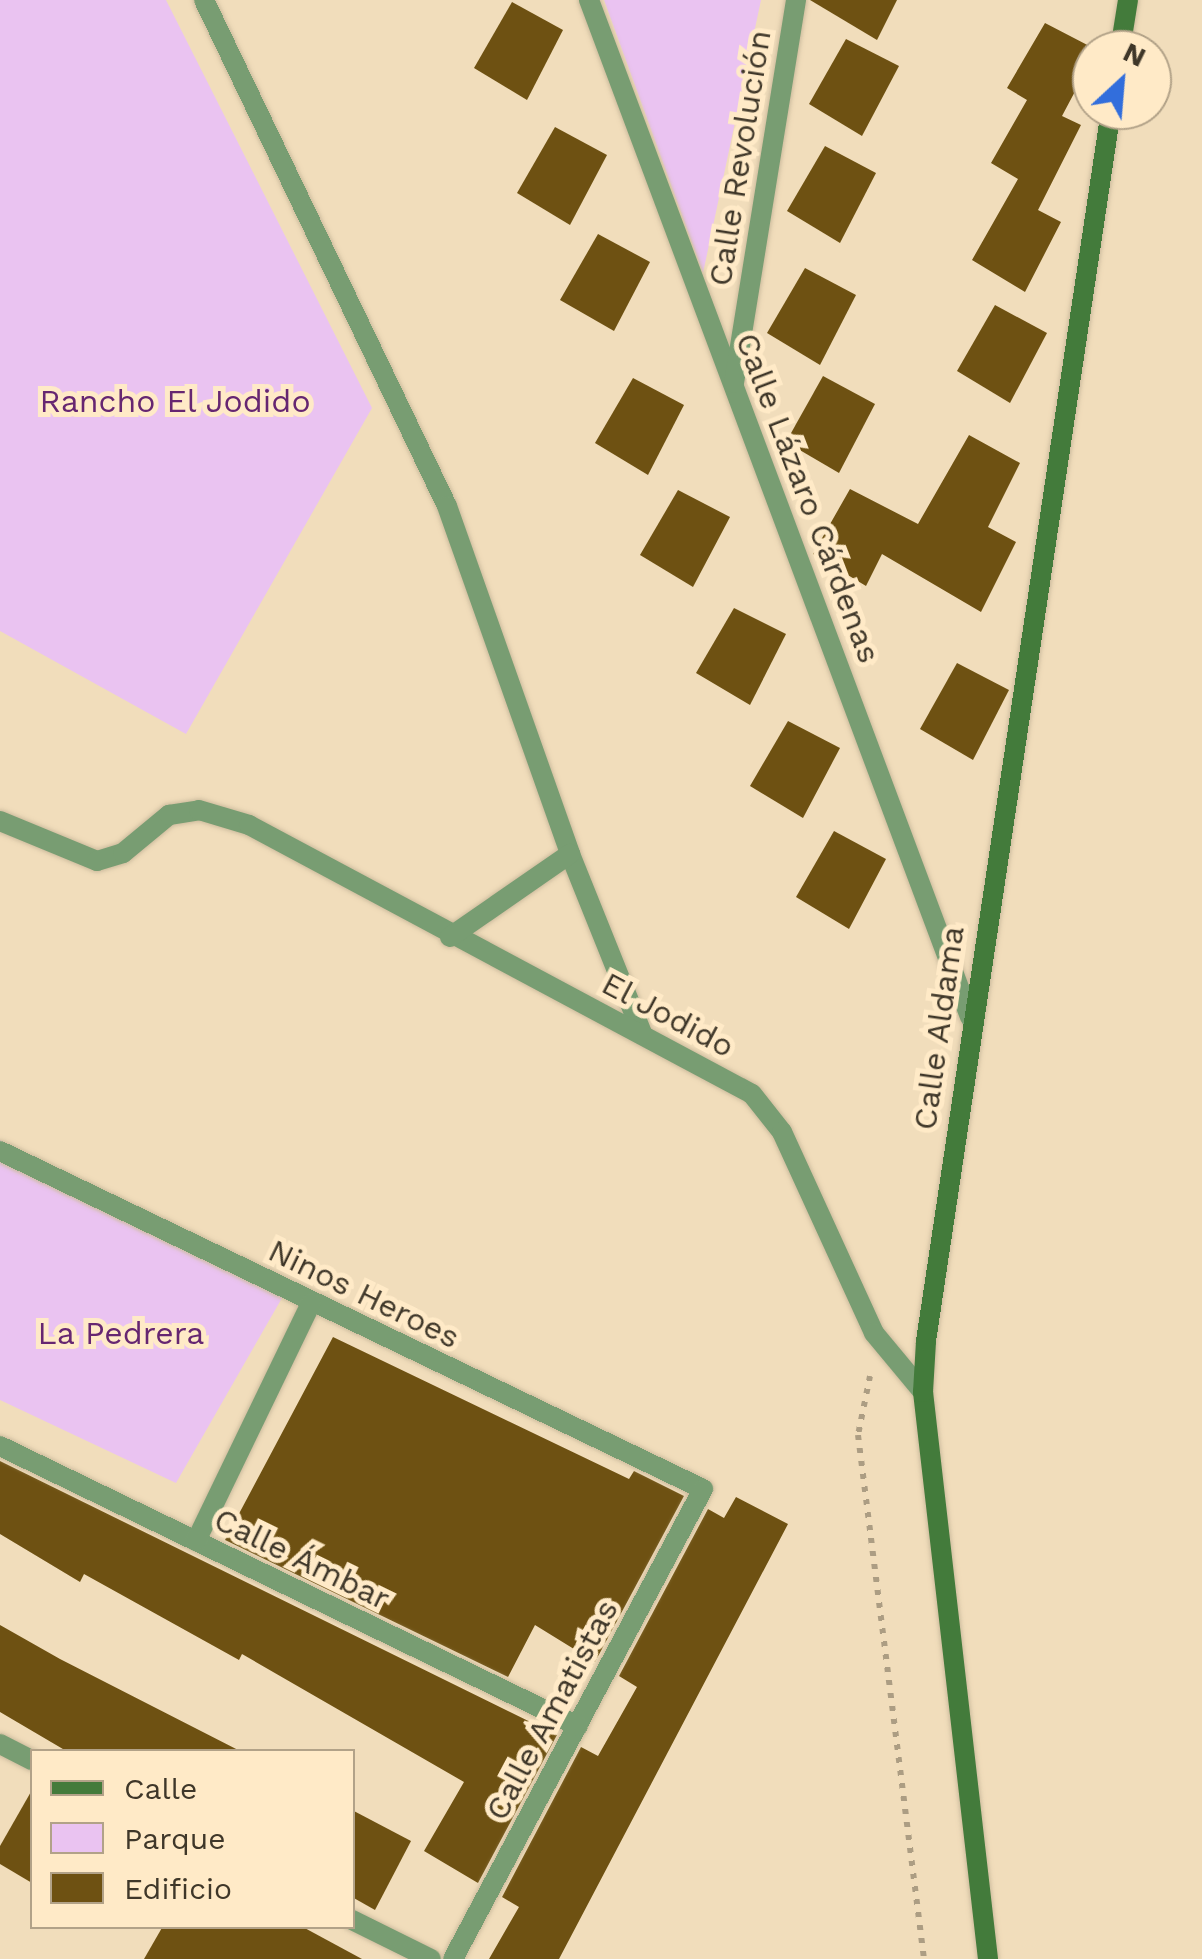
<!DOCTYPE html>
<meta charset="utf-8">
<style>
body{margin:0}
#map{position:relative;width:1202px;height:1959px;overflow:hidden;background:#f1ddbb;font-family:"Work Sans",sans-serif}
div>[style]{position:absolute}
.green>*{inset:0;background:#eac3f1}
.building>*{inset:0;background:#6e5112}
.path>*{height:6px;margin-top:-3px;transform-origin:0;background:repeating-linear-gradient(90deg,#ac9d83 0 5px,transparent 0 13px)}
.roads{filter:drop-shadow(0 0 2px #cdbc9e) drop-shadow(0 0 2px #cdbc9e)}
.minor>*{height:20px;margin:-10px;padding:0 10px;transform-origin:10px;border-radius:10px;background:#789d72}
.secondary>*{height:20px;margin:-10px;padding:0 10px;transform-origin:10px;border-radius:10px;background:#437b3b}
span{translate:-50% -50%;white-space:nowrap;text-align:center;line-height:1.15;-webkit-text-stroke:10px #ffeac7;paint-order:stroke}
.street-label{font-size:32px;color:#3f3729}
.park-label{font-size:32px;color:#662671}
.legend{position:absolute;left:30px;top:1749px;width:325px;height:180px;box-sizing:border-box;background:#ffeac7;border:2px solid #b2a288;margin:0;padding:12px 18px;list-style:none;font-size:30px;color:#3f3729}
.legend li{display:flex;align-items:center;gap:20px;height:50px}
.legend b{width:50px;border:2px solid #b2a288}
.north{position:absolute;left:1072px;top:30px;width:100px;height:100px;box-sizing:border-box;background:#ffeac7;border:2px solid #b2a288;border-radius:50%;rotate:26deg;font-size:28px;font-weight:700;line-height:40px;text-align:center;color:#3f3729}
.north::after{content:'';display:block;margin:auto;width:35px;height:45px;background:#326edc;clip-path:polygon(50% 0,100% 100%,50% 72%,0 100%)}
</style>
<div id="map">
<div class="green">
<div style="clip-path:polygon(0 0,166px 0,372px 408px,186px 734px,0 631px)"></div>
<div style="clip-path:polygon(604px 0,761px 0,703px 273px)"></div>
<div style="clip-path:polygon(0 1140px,286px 1291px,176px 1483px,0 1400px)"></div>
</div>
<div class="building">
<div style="clip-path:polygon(810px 0,897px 0,877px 40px)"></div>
<div style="clip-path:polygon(512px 2px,563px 30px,527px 100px,474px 68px)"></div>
<div style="clip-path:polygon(1045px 23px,1097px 50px,1062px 116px,1081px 125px,1038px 210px,1061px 222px,1025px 292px,972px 260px,1018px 179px,991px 163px,1027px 100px,1007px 88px)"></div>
<div style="clip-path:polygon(846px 39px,899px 66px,862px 136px,809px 104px)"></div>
<div style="clip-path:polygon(555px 127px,607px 155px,570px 225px,517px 193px)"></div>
<div style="clip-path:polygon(825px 146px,876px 173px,840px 243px,787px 211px)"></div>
<div style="clip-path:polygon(598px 234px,650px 262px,614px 331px,560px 300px)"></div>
<div style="clip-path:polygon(805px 268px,856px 295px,820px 365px,767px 333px)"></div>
<div style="clip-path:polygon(995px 305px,1047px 333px,1010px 403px,957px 371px)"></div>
<div style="clip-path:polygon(823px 376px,875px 404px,839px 473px,786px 442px)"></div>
<div style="clip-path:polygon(633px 378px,684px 405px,648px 475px,595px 443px)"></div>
<div style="clip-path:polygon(969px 435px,1020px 463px,988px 527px,1016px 542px,981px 612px,882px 554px,866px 586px,813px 554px,850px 489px,918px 524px)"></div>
<div style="clip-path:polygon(678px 490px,730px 517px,693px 587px,640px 555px)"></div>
<div style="clip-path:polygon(734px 608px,786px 634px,750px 705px,696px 673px)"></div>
<div style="clip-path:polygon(957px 663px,1009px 690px,973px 760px,920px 729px)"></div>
<div style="clip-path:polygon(788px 721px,840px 748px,803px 818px,750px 786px)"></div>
<div style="clip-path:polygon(834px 831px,886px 859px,849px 929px,796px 897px)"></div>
<div style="clip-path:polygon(333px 1337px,629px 1479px,634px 1471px,684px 1496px,595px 1662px,535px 1625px,508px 1677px,225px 1540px)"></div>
<div style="clip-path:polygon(0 1461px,557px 1735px,478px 1883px,424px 1851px,464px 1782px,242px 1654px,239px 1660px,84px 1574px,80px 1582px,0 1534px)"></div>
<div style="clip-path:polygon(736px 1497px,788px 1524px,559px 1959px,489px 1959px,519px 1907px,502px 1897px,581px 1747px,598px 1756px,637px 1687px,619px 1676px,708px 1509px,724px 1518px)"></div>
<div style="clip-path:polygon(0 1625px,60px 1659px,242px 1752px,68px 1752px,0 1712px)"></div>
<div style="clip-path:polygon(32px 1790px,32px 1883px,0 1864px,0 1846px)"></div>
<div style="clip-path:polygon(352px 1810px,411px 1841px,375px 1910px,352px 1897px)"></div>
<div style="clip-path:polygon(163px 1926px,301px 1926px,362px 1959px,144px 1959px)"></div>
</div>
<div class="path">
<div style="left:870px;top:1376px;width:60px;rotate:101.5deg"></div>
<div style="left:858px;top:1435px;width:528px;rotate:82.82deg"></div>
</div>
<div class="roads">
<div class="minor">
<div style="left:204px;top:0;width:561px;rotate:64.35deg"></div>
<div style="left:447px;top:506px;width:369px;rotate:70.5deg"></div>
<div style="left:570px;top:854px;width:193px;rotate:68.1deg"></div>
<div style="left:589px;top:0;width:1086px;rotate:69.46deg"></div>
<div style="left:734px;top:383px;width:388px;rotate:-80.8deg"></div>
<div style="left:0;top:821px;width:105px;rotate:22.4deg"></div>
<div style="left:97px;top:861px;width:27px;rotate:-17deg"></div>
<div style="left:123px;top:853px;width:60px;rotate:-39.6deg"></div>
<div style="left:169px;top:815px;width:30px;rotate:-9deg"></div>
<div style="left:199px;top:810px;width:52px;rotate:16.7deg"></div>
<div style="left:249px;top:825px;width:570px;rotate:28.14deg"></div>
<div style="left:752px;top:1094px;width:48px;rotate:51.7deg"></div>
<div style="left:782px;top:1132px;width:221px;rotate:65.4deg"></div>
<div style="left:874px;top:1333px;width:77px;rotate:50.3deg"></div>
<div style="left:450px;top:937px;width:146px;rotate:-34.7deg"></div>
<div style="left:0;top:1151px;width:780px;rotate:25.68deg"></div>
<div style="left:703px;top:1489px;width:532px;rotate:118.01deg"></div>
<div style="left:0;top:1446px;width:642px;rotate:25.85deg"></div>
<div style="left:196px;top:1541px;width:264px;rotate:-64.2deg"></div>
<div style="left:0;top:1744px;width:36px;rotate:27deg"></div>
<div style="left:352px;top:1920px;width:88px;rotate:26.3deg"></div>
</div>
<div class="secondary">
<div style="left:1120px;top:50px;width:51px;rotate:-80.9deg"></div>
<div style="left:988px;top:1959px;width:571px;rotate:-96.54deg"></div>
<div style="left:923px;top:1392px;width:51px;rotate:-86.6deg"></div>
<div style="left:926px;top:1341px;width:1245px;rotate:-81.45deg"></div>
</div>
</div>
<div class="street-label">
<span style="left:740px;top:158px;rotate:-81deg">Calle Revolución</span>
<span style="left:808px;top:498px;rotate:69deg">Calle Lázaro Cárdenas</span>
<span style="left:668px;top:1015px;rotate:28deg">El Jodido</span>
<span style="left:939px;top:1028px;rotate:-82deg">Calle Aldama</span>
<span style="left:364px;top:1294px;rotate:26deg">Ninos Heroes</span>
<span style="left:302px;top:1559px;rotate:26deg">Calle Ámbar</span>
<span style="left:552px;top:1710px;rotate:-62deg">Calle Amatistas</span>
</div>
<div class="park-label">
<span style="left:175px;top:401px">Rancho El Jodido</span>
<span style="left:121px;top:1333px">La Pedrera</span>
</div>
<ul class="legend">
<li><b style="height:12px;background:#437b3b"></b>Calle</li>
<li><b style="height:28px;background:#eac3f1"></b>Parque</li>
<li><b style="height:28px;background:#6e5112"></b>Edificio</li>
</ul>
<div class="north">N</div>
</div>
